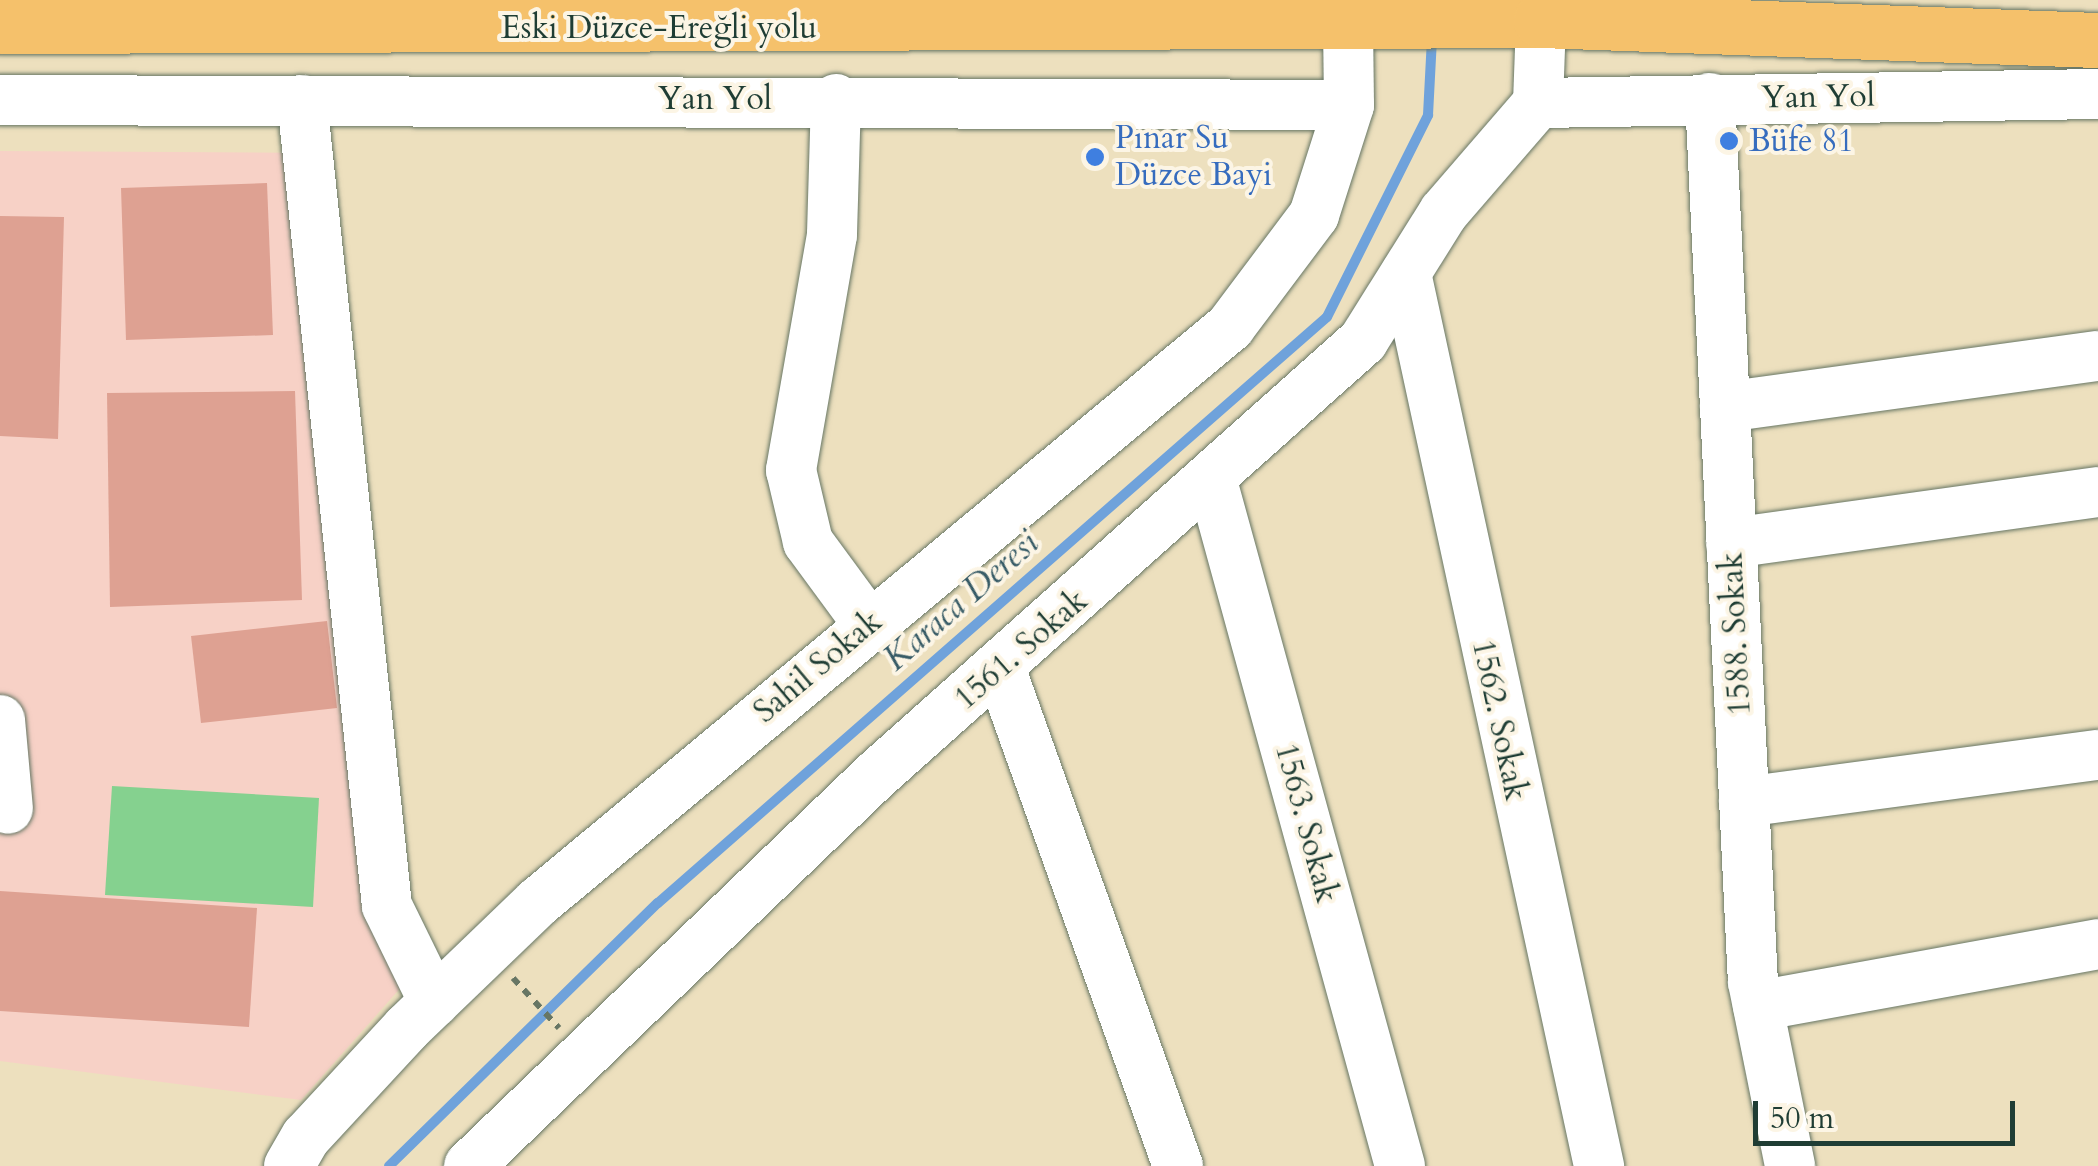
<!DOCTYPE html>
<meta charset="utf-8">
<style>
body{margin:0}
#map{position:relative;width:2098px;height:1166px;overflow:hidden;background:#ede0be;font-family:Cardo,serif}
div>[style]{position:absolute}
.built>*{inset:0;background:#f7d1c6}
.green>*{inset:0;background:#85d18f}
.stream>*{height:10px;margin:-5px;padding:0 5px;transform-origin:5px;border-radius:5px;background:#6fa2db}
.building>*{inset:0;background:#dea192}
.path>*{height:6px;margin-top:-3px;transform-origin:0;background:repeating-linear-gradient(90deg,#677664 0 8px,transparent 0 16px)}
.roads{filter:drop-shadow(0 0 2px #677664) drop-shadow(0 0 2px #677664)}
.minor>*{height:50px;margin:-25px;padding:0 25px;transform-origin:25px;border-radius:25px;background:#fff}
.major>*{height:55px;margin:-27.5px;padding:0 27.5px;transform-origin:27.5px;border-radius:27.5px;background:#f5c16b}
.dots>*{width:28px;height:28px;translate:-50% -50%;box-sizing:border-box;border:5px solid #fcf5e5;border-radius:50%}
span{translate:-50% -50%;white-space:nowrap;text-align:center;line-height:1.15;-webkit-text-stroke:8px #fcf5e5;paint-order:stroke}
.street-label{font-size:32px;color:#1f3d34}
.shop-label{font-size:32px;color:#366cbe}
.left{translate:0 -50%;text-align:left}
.water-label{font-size:35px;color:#375b66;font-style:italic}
.scale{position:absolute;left:1753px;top:1101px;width:262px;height:45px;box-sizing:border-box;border:5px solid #1f3d34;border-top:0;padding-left:12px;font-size:30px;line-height:35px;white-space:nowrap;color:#1f3d34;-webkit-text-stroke:8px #fcf5e5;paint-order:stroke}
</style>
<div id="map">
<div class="built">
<div style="clip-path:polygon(0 151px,324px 153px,412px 975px,301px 1100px,0 1061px)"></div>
</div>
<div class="green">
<div style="clip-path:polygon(112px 786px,319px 798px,313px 907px,105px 895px)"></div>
</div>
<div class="stream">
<div style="left:389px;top:1166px;width:376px;rotate:-44.4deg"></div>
<div style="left:658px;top:903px;width:889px;rotate:-41.22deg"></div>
<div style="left:1327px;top:317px;width:226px;rotate:-63.4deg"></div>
<div style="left:1428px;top:115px;width:77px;rotate:-87deg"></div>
</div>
<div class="building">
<div style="clip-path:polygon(267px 183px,273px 335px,126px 340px,121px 188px)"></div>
<div style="clip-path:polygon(0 216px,64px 217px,58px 439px,0 436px)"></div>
<div style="clip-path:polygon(295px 391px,302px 600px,110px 607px,107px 393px)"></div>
<div style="clip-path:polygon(327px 621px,337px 708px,201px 723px,191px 636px)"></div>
<div style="clip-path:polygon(0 891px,257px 908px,249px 1027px,0 1011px)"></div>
</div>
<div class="path">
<div style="left:513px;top:978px;width:68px;rotate:47.4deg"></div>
</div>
<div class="roads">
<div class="minor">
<div style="left:1710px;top:98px;width:885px;rotate:87.22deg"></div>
<div style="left:1753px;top:982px;width:188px;rotate:78.6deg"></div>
<div style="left:836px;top:99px;width:136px;rotate:91.7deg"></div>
<div style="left:832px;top:235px;width:239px;rotate:99.9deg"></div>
<div style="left:791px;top:470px;width:74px;rotate:76.7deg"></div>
<div style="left:808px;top:542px;width:103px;rotate:53.7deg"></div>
<div style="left:0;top:100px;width:1349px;rotate:0.21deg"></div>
<div style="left:1349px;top:105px;width:80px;rotate:-90.7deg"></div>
<div style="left:302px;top:100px;width:810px;rotate:83.98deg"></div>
<div style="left:387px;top:906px;width:107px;rotate:63.9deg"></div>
<div style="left:1538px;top:103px;width:560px;rotate:-0.92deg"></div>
<div style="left:1538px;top:103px;width:83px;rotate:-87.9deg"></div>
<div style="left:1406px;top:273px;width:914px;rotate:77.8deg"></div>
<div style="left:1725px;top:407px;width:376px;rotate:-7.8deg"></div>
<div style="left:1212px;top:481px;width:710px;rotate:74.65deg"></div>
<div style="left:1731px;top:543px;width:371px;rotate:-7.9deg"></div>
<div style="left:1000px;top:668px;width:529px;rotate:70.33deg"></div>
<div style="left:0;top:720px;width:89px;rotate:84.9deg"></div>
<div style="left:1744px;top:802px;width:357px;rotate:-7.6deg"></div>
<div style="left:1758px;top:1006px;width:346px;rotate:-10.3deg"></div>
<div style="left:289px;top:1166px;width:34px;rotate:-60deg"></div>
<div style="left:306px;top:1137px;width:149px;rotate:-47.2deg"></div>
<div style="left:407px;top:1028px;width:182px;rotate:-43.9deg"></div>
<div style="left:538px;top:902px;width:900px;rotate:-39.72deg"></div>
<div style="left:1230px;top:327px;width:140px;rotate:-53.1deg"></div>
<div style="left:1314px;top:215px;width:115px;rotate:-72.3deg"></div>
<div style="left:469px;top:1166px;width:563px;rotate:-43.85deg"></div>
<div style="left:875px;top:776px;width:654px;rotate:-41.71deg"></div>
<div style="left:1363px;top:341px;width:152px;rotate:-57.9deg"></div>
<div style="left:1444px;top:212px;width:144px;rotate:-49.2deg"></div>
</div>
<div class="major">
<div style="left:0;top:26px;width:1541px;rotate:-0.22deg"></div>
<div style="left:1541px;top:20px;width:557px;rotate:2.06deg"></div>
</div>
</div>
<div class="dots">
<div style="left:1729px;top:141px;background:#3f7fe0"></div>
<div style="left:1095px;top:157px;background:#3f7fe0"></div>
</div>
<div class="street-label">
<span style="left:659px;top:28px">Eski Düzce-Ereğli yolu</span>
<span style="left:1818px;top:97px;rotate:-1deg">Yan Yol</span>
<span style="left:715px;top:99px">Yan Yol</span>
<span style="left:1736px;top:634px;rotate:-93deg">1588. Sokak</span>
<span style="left:1021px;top:650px;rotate:-41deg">1561. Sokak</span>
<span style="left:818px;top:667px;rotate:-40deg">Sahil Sokak</span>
<span style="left:1499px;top:720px;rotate:78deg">1562. Sokak</span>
<span style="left:1306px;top:823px;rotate:75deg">1563. Sokak</span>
</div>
<div class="shop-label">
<span class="left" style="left:1115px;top:157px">Pınar Su<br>Düzce Bayi</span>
<span class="left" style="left:1749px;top:141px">Büfe 81</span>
</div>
<div class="water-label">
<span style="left:961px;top:601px;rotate:-41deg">Karaca Deresi</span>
</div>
<div class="scale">50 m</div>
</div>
